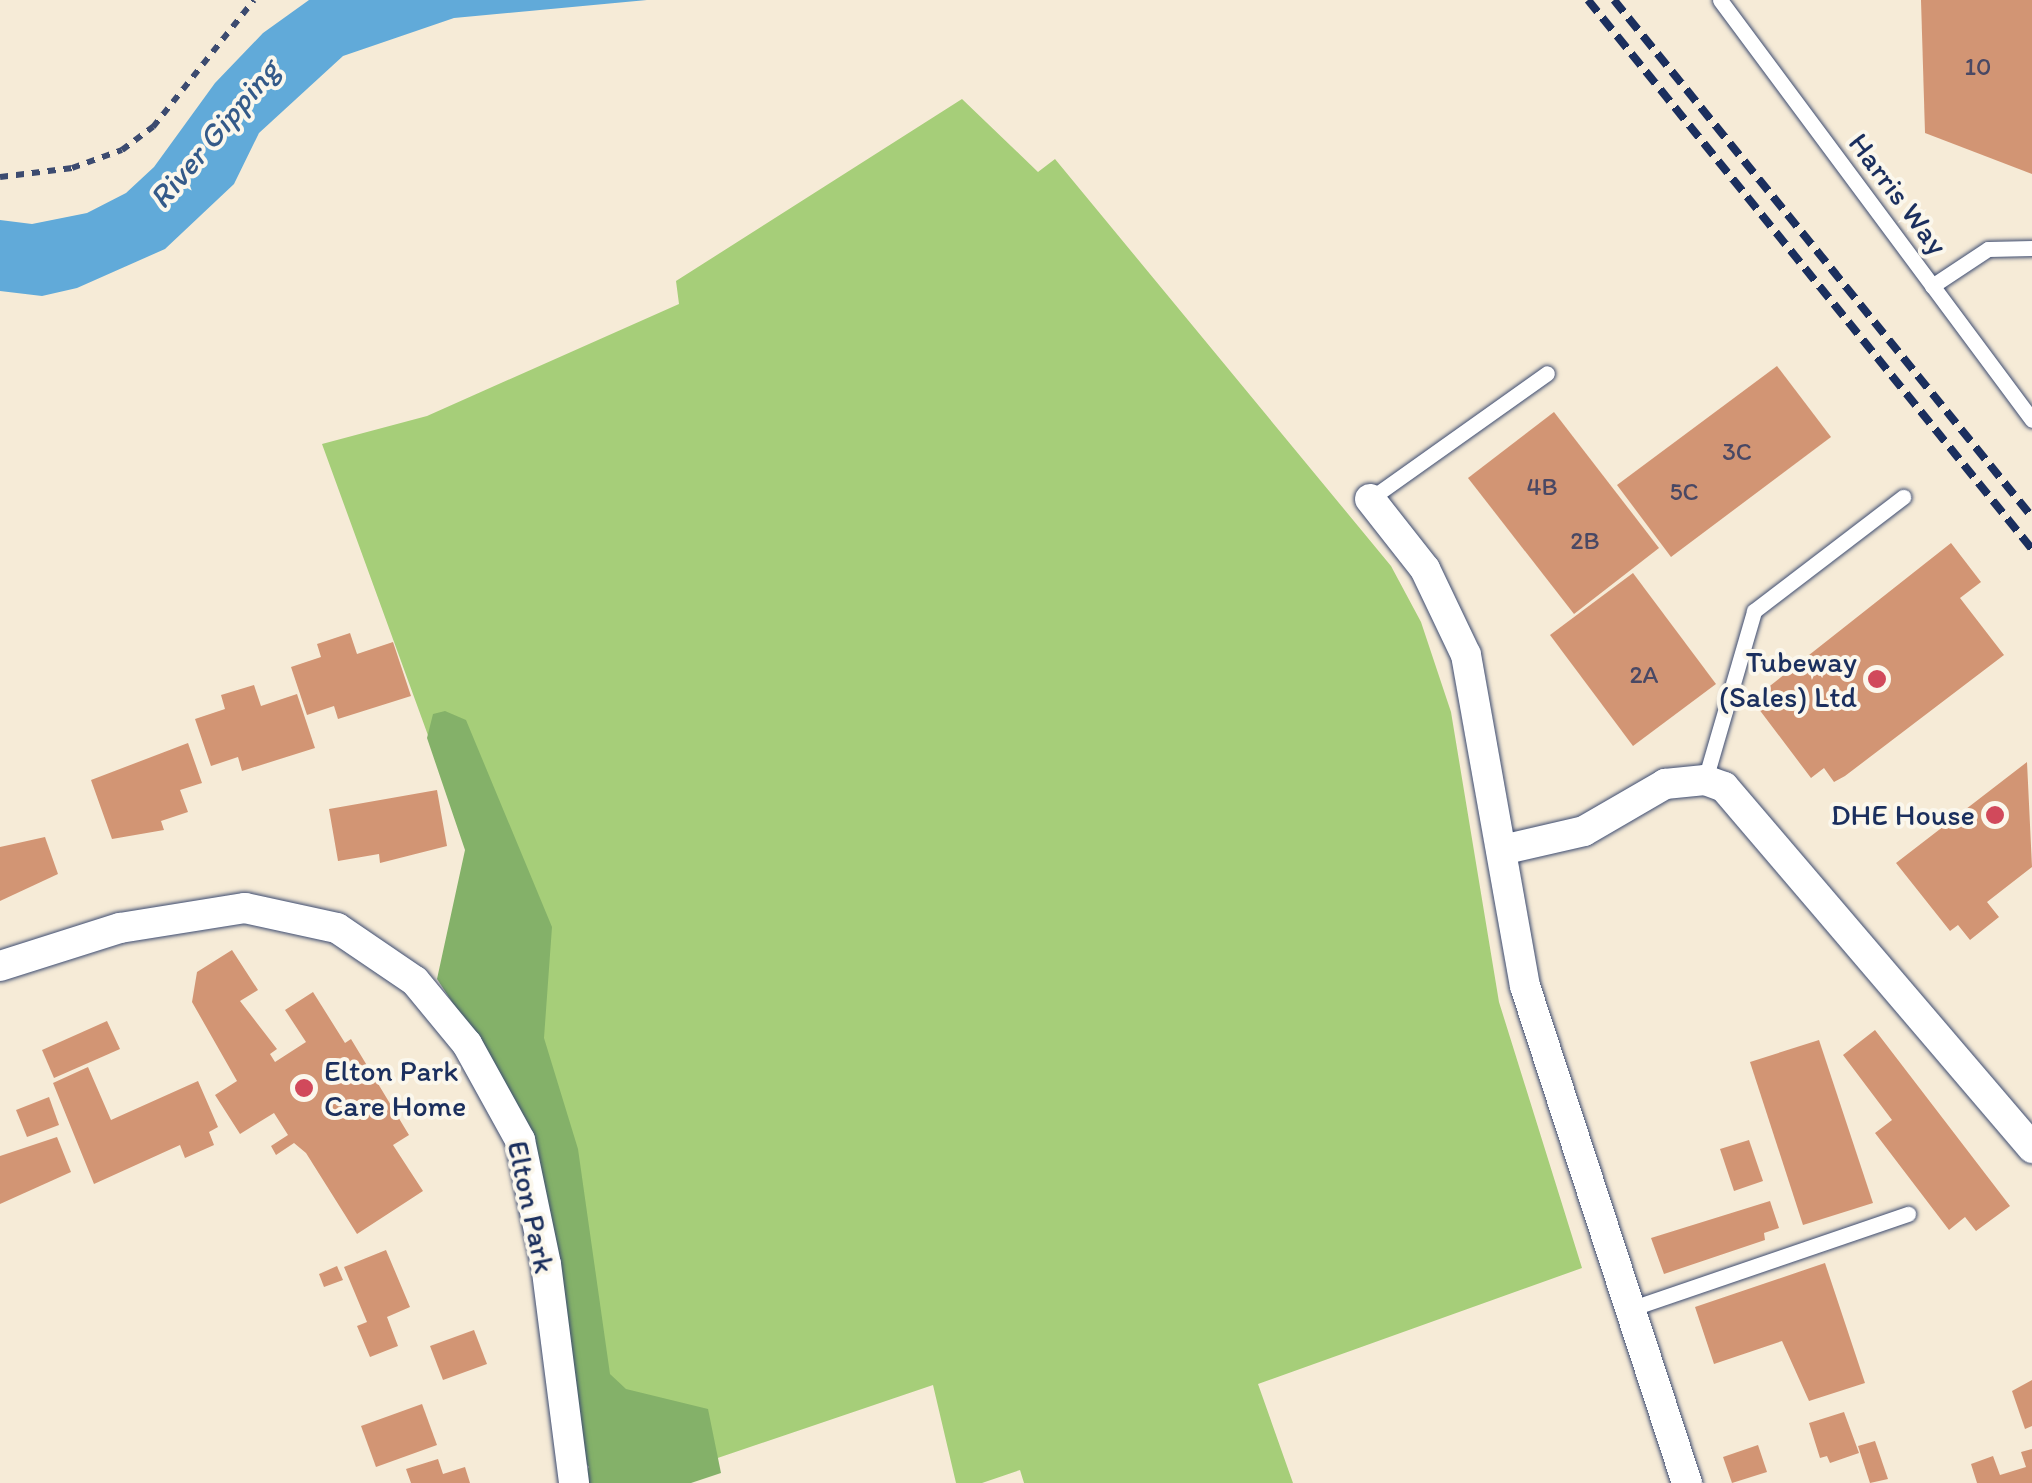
<!DOCTYPE html>
<style>
body{margin:0}
#map{position:relative;width:2032px;height:1483px;overflow:hidden;background:#f6ebd7;font-family:Itim,sans-serif}
div>[style]{position:absolute}
.green>*{inset:0;background:#a6ce79}
.forest>*{inset:0;background:#84b169}
.water>*{inset:0;background:#61aad9}
.building>*{inset:0;background:#d29574}
.path>*{height:6px;margin-top:-3px;transform-origin:0;background:repeating-linear-gradient(90deg,#3c4b70 0 8px,transparent 0 16px)}
.roads{filter:drop-shadow(0 0 2px #3c4b70) drop-shadow(0 0 2px #3c4b70)}
.lane>*{height:15px;margin:-7.5px;padding:0 7.5px;transform-origin:7.5px;border-radius:7.5px;background:#fff}
.street>*{height:30px;margin:-15px;padding:0 15px;transform-origin:15px;border-radius:15px;background:#fff}
.rail>*{height:8px;margin-top:-4px;transform-origin:0;background:repeating-linear-gradient(90deg,#1b2f5e 0 15px,transparent 0 23px)}
.dots>*{width:28px;height:28px;translate:-50% -50%;box-sizing:border-box;border:5px solid #fbf7ec;border-radius:50%}
span{translate:-50% -50%;white-space:nowrap;text-align:center;line-height:1.15;-webkit-text-stroke:8px #fbf7ec;paint-order:stroke}
.number-label{font-size:25px;color:#494864}
.number-label span{-webkit-text-stroke-width:0}
.street-label{font-size:30px;color:#1b2f5e}
.poi-label{font-size:30px;color:#1b2f5e}
.right{translate:-100% -50%;text-align:right}
.left{translate:0 -50%;text-align:left}
.water-label{font-size:32px;color:#345a89;font-style:italic}
</style>
<div id="map">
<div class="green">
<div style="clip-path:polygon(962px 99px,1038px 172px,1055px 159px,1391px 566px,1421px 622px,1451px 712px,1499px 1002px,1582px 1268px,1258px 1384px,1293px 1483px,1024px 1483px,1020px 1470px,982px 1483px,956px 1483px,933px 1385px,644px 1483px,603px 1448px,469px 848px,322px 444px,427px 416px,679px 304px,676px 281px)"></div>
</div>
<div class="forest">
<div style="clip-path:polygon(445px 711px,466px 720px,552px 927px,544px 1038px,578px 1149px,610px 1374px,626px 1389px,708px 1409px,721px 1473px,691px 1483px,577px 1483px,589px 1467px,578px 1454px,491px 1061px,437px 979px,465px 850px,427px 738px,433px 714px)"></div>
</div>
<div class="water">
<div style="clip-path:polygon(309px 0,647px 0,454px 18px,343px 56px,259px 133px,234px 184px,165px 249px,77px 288px,42px 296px,0 291px,0 220px,32px 224px,87px 213px,126px 193px,154px 167px,215px 83px,263px 33px)"></div>
</div>
<div class="building">
<div style="clip-path:polygon(1921px 0,2032px 0,2032px 174px,1925px 133px)"></div>
<div style="clip-path:polygon(1777px 366px,1831px 437px,1671px 557px,1617px 485px)"></div>
<div style="clip-path:polygon(1554px 412px,1659px 548px,1574px 614px,1468px 478px)"></div>
<div style="clip-path:polygon(1951px 543px,1981px 582px,1960px 598px,2004px 655px,1845px 776px,1834px 782px,1824px 768px,1811px 778px,1752px 700px)"></div>
<div style="clip-path:polygon(1633px 573px,1716px 684px,1633px 746px,1550px 635px)"></div>
<div style="clip-path:polygon(350px 633px,357px 654px,393px 642px,411px 696px,338px 719px,334px 706px,307px 715px,291px 667px,321px 657px,317px 644px)"></div>
<div style="clip-path:polygon(254px 685px,261px 706px,297px 694px,315px 748px,242px 771px,238px 757px,211px 766px,195px 719px,225px 709px,221px 695px)"></div>
<div style="clip-path:polygon(188px 743px,202px 783px,180px 790px,188px 812px,161px 821px,164px 830px,112px 839px,91px 780px)"></div>
<div style="clip-path:polygon(2027px 762px,2032px 867px,1987px 902px,1999px 917px,1970px 940px,1958px 925px,1950px 931px,1896px 863px)"></div>
<div style="clip-path:polygon(437px 790px,447px 846px,380px 863px,379px 854px,338px 861px,329px 809px)"></div>
<div style="clip-path:polygon(45px 837px,58px 874px,0 901px,0 847px)"></div>
<div style="clip-path:polygon(232px 950px,258px 990px,240px 1001px,277px 1049px,270px 1054px,275px 1062px,306px 1042px,285px 1010px,313px 992px,345px 1043px,351px 1039px,409px 1135px,393px 1145px,423px 1191px,357px 1234px,306px 1153px,294px 1143px,276px 1155px,271px 1146px,288px 1135px,274px 1113px,240px 1134px,215px 1095px,237px 1081px,192px 1002px,197px 972px)"></div>
<div style="clip-path:polygon(107px 1021px,120px 1049px,54px 1078px,42px 1050px)"></div>
<div style="clip-path:polygon(1875px 1030px,2010px 1206px,1976px 1231px,1965px 1217px,1949px 1230px,1875px 1133px,1892px 1120px,1843px 1055px)"></div>
<div style="clip-path:polygon(1819px 1040px,1873px 1203px,1803px 1225px,1750px 1062px)"></div>
<div style="clip-path:polygon(88px 1067px,111px 1120px,198px 1081px,218px 1127px,209px 1132px,214px 1145px,185px 1158px,180px 1145px,94px 1184px,53px 1083px)"></div>
<div style="clip-path:polygon(49px 1097px,59px 1125px,27px 1137px,16px 1110px)"></div>
<div style="clip-path:polygon(57px 1137px,71px 1172px,0 1204px,0 1156px)"></div>
<div style="clip-path:polygon(1749px 1140px,1763px 1181px,1734px 1191px,1720px 1149px)"></div>
<div style="clip-path:polygon(1770px 1201px,1779px 1228px,1764px 1233px,1765px 1240px,1664px 1274px,1651px 1238px)"></div>
<div style="clip-path:polygon(386px 1250px,410px 1307px,387px 1317px,398px 1346px,370px 1357px,357px 1326px,367px 1322px,344px 1267px)"></div>
<div style="clip-path:polygon(1825px 1263px,1865px 1383px,1809px 1401px,1782px 1341px,1714px 1364px,1695px 1307px)"></div>
<div style="clip-path:polygon(337px 1266px,343px 1280px,324px 1287px,319px 1274px)"></div>
<div style="clip-path:polygon(474px 1330px,487px 1364px,443px 1380px,430px 1346px)"></div>
<div style="clip-path:polygon(2032px 1380px,2032px 1426px,2025px 1429px,2012px 1391px)"></div>
<div style="clip-path:polygon(422px 1404px,437px 1445px,376px 1467px,361px 1426px)"></div>
<div style="clip-path:polygon(1844px 1412px,1859px 1453px,1830px 1463px,1827px 1456px,1820px 1458px,1809px 1423px)"></div>
<div style="clip-path:polygon(1875px 1441px,1888px 1479px,1870px 1483px,1858px 1446px)"></div>
<div style="clip-path:polygon(1758px 1445px,1767px 1472px,1732px 1483px,1723px 1457px)"></div>
<div style="clip-path:polygon(2032px 1449px,2032px 1483px,1977px 1483px,1971px 1464px,1993px 1456px,2000px 1475px,2026px 1467px,2021px 1452px)"></div>
<div style="clip-path:polygon(438px 1459px,443px 1474px,465px 1467px,470px 1483px,411px 1483px,406px 1469px)"></div>
</div>
<div class="path">
<div style="left:0;top:177px;width:73px;rotate:-7.1deg"></div>
<div style="left:72px;top:168px;width:53px;rotate:-19.8deg"></div>
<div style="left:122px;top:150px;width:39px;rotate:-37deg"></div>
<div style="left:153px;top:127px;width:162px;rotate:-51.5deg"></div>
</div>
<div class="roads">
<div class="lane">
<div style="left:1720px;top:0;width:523px;rotate:53.39deg"></div>
<div style="left:1932px;top:286px;width:67px;rotate:-33.5deg"></div>
<div style="left:1988px;top:249px;width:44px;rotate:-1.3deg"></div>
<div style="left:1370px;top:499px;width:217px;rotate:-35.4deg"></div>
<div style="left:1705px;top:780px;width:176px;rotate:-73.8deg"></div>
<div style="left:1754px;top:611px;width:188px;rotate:-37.4deg"></div>
<div style="left:1630px;top:1309px;width:294px;rotate:-18.9deg"></div>
</div>
<div class="street">
<div style="left:1370px;top:499px;width:89px;rotate:51.8deg"></div>
<div style="left:1425px;top:569px;width:95px;rotate:64.5deg"></div>
<div style="left:1466px;top:655px;width:336px;rotate:79.9deg"></div>
<div style="left:1525px;top:986px;width:523px;rotate:71.95deg"></div>
<div style="left:1502px;top:850px;width:84px;rotate:-13deg"></div>
<div style="left:1584px;top:831px;width:94px;rotate:-30.1deg"></div>
<div style="left:1665px;top:784px;width:40px;rotate:-5.7deg"></div>
<div style="left:1705px;top:780px;width:20px;rotate:20deg"></div>
<div style="left:1724px;top:787px;width:475px;rotate:49.5deg"></div>
<div style="left:0;top:966px;width:126px;rotate:-17.6deg"></div>
<div style="left:120px;top:928px;width:127px;rotate:-9.1deg"></div>
<div style="left:245px;top:908px;width:94px;rotate:12.3deg"></div>
<div style="left:337px;top:928px;width:94px;rotate:34.2deg"></div>
<div style="left:415px;top:981px;width:82px;rotate:50.5deg"></div>
<div style="left:467px;top:1044px;width:110px;rotate:61.1deg"></div>
<div style="left:520px;top:1140px;width:127px;rotate:78.2deg"></div>
<div style="left:546px;top:1264px;width:221px;rotate:82.7deg"></div>
</div>
</div>
<div class="rail">
<div style="left:1588px;top:0;width:706px;rotate:51.04deg"></div>
<div style="left:1614px;top:0;width:665px;rotate:51.04deg"></div>
</div>
<div class="dots">
<div style="left:1877px;top:679px;background:#d1495b"></div>
<div style="left:1995px;top:815px;background:#d1495b"></div>
<div style="left:304px;top:1088px;background:#d1495b"></div>
</div>
<div class="number-label">
<span style="left:1978px;top:66px">10</span>
<span style="left:1737px;top:451px">3C</span>
<span style="left:1542px;top:486px">4B</span>
<span style="left:1684px;top:491px">5C</span>
<span style="left:1585px;top:540px">2B</span>
<span style="left:1644px;top:674px">2A</span>
</div>
<div class="street-label">
<span style="left:1898px;top:194px;rotate:53deg">Harris Way</span>
<span style="left:531px;top:1207px;rotate:78deg">Elton Park</span>
</div>
<div class="poi-label">
<span class="right" style="left:1857px;top:679px">Tubeway<br>(Sales) Ltd</span>
<span class="right" style="left:1975px;top:815px">DHE House</span>
<span class="left" style="left:324px;top:1088px">Elton Park<br>Care Home</span>
</div>
<div class="water-label">
<span style="left:214px;top:134px;rotate:-50deg">River Gipping</span>
</div>
</div>
